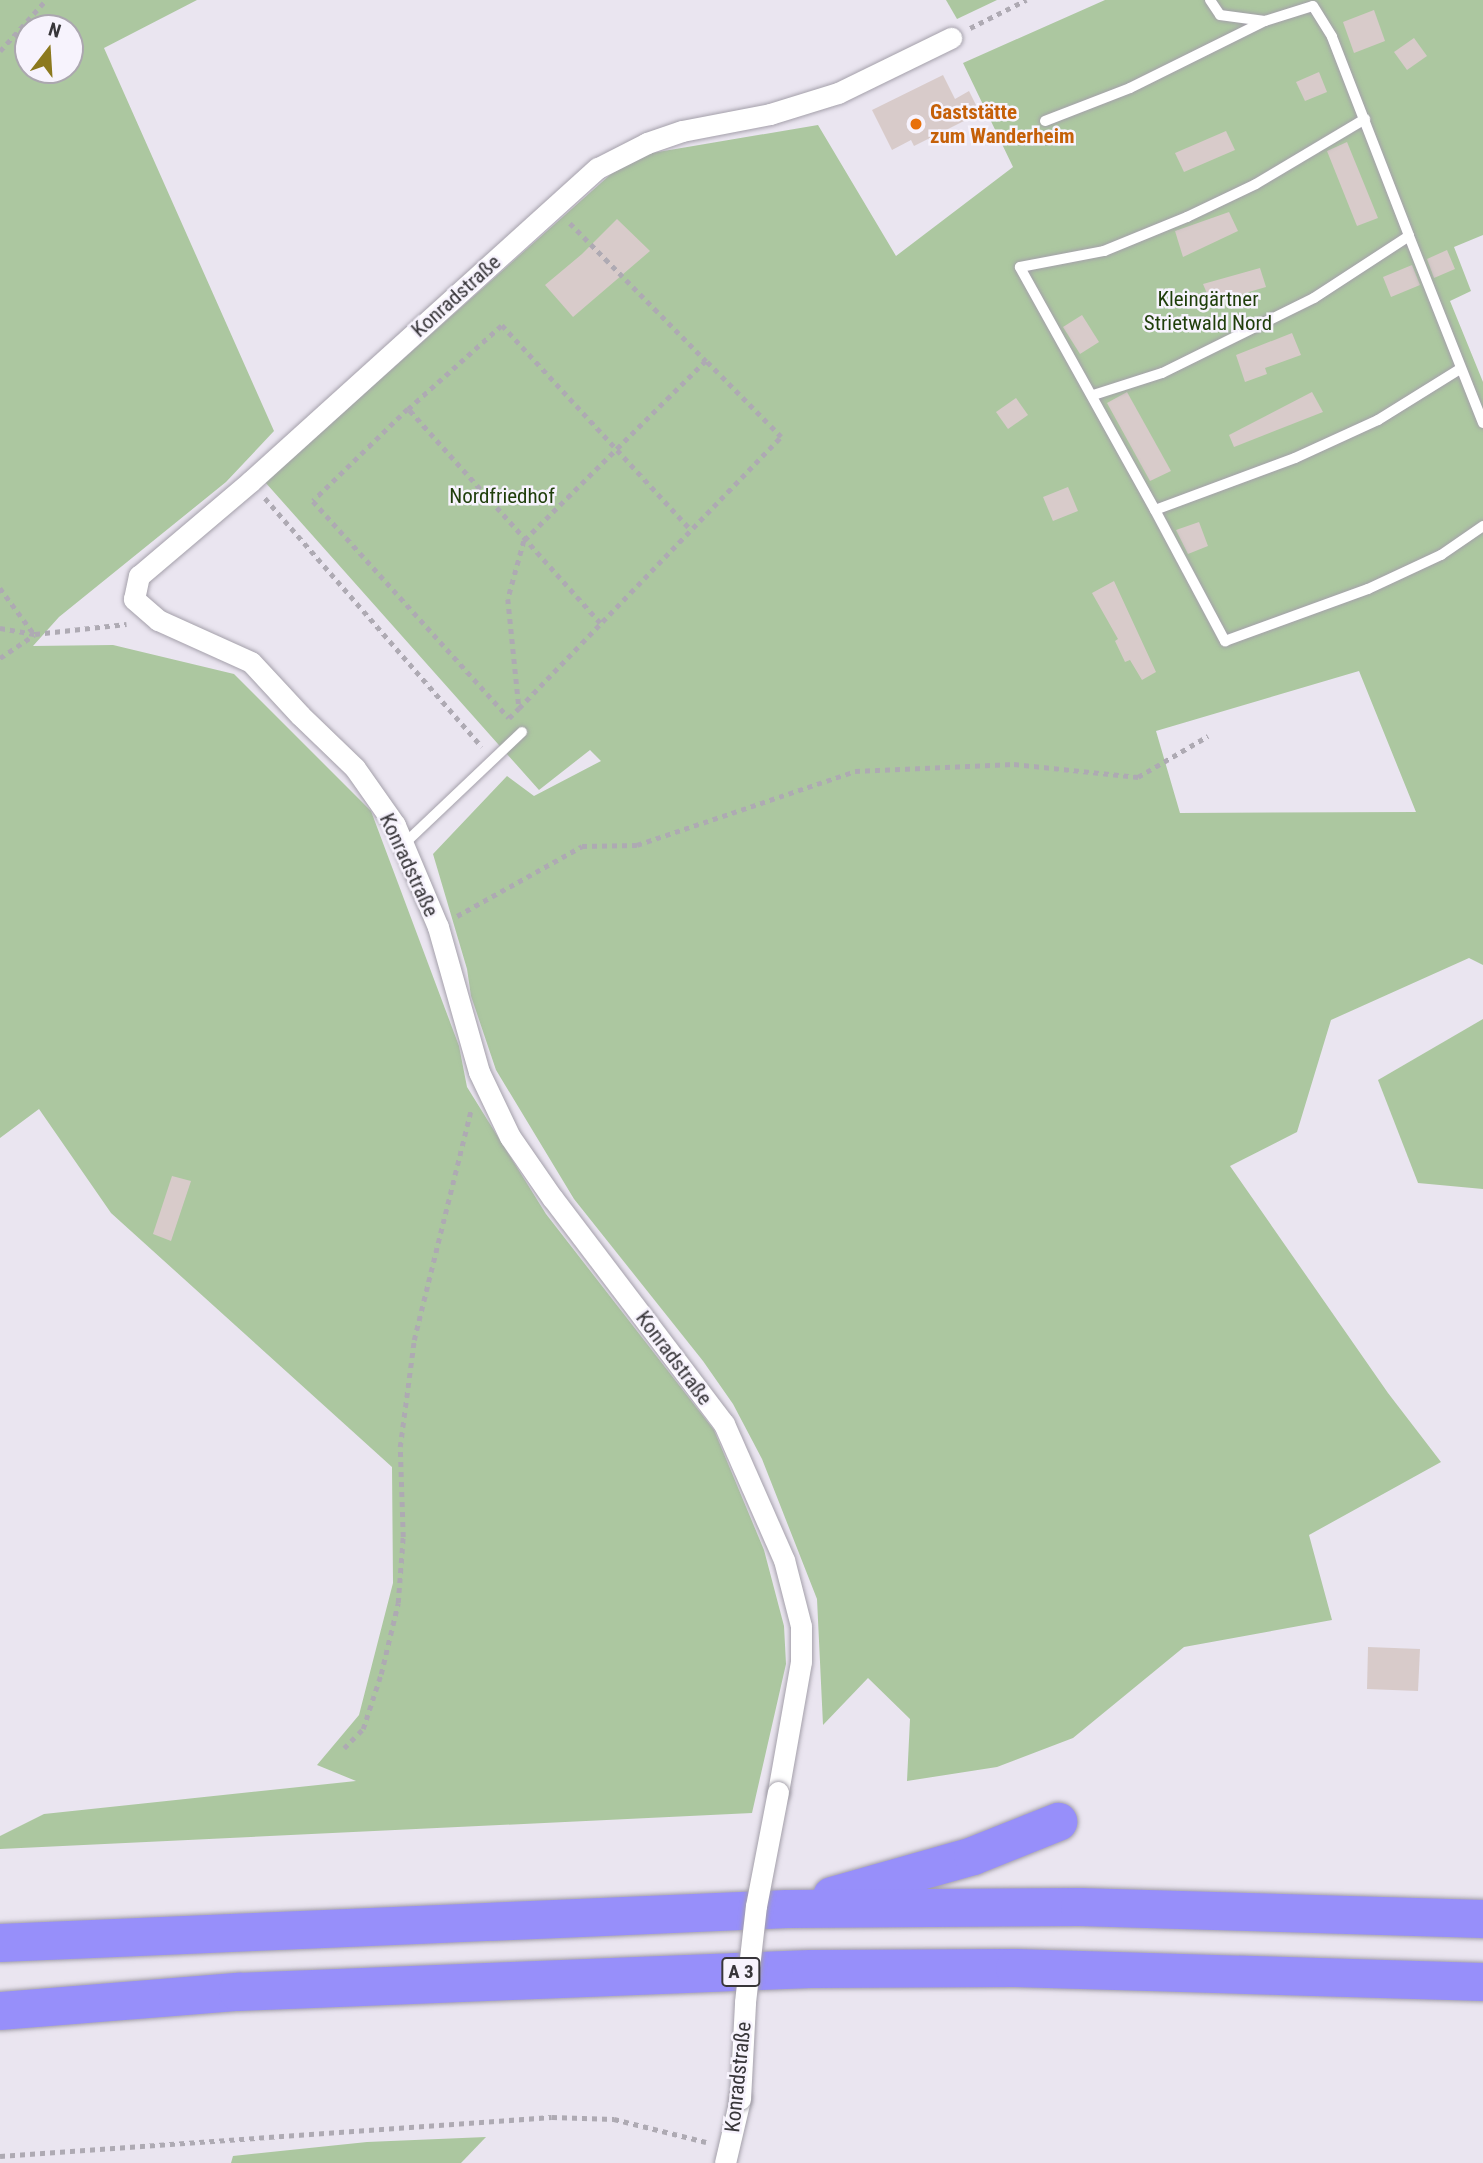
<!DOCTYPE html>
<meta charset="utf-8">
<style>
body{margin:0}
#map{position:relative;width:1483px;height:2163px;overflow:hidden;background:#eae5f0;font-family:"Roboto Condensed",sans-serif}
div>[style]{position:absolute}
.green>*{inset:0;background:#acc7a0}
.building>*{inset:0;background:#d8cbca}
.path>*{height:4.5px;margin-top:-2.25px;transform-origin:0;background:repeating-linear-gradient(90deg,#aeaab3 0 5px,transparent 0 10px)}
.roads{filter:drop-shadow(0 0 2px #a4a0aa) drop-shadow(0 0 2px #a4a0aa)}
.service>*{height:10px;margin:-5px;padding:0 5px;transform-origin:5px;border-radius:5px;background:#fff}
.minor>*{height:21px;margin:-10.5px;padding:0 10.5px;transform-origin:10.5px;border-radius:10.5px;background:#fff}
.motorway>*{height:38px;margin:-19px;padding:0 19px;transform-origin:19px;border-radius:19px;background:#978ffa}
.bridges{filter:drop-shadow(0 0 2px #a4a0aa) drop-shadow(0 0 2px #a4a0aa)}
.minor-bridge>*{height:21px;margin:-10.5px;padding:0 10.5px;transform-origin:10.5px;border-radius:10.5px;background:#fff}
.dots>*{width:19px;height:19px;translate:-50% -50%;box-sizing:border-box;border:4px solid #f7f3fd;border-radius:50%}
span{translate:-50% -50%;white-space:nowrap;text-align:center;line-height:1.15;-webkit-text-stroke:5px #f7f3fd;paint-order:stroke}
.shield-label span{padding:2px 5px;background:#f7f3fd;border:2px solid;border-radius:5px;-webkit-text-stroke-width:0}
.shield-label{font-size:19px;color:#38363a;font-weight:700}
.food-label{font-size:21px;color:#c56008;font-weight:700}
.left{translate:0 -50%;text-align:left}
.street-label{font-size:21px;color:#38363a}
.park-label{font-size:21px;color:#1f3e0a}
.north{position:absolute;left:14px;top:14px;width:70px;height:70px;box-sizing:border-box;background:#f7f3fd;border:2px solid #aba7af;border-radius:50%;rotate:17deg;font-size:19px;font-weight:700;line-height:28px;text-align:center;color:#38363a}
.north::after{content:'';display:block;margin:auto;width:24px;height:32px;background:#8c791e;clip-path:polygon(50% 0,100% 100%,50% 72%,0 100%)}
</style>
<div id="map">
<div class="green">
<div style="clip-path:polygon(evenodd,0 0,197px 0,104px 48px,274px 431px,226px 482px,59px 617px,33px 646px,113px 645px,234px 674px,371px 811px,459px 1046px,467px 1087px,546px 1214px,714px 1430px,764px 1550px,784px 1626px,786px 1664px,752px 1813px,0 1849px,0 1836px,44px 1814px,356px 1781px,317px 1765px,359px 1715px,393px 1583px,392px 1467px,111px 1213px,39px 1109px,0 1138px,0 0,28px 28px,70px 28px,70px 70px,28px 70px,28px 28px)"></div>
<div style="clip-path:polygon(946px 0,997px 0,957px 19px)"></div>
<div style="clip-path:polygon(evenodd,1105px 0,1483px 0,1483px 235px,1454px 247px,1471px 291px,1450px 301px,1483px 382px,1483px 965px,1469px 958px,1331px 1020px,1297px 1132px,1230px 1166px,1388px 1393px,1441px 1462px,1309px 1535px,1332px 1620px,1184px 1647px,1073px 1738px,997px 1767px,907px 1781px,910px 1719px,868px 1678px,823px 1725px,817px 1599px,762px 1459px,733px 1404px,703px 1361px,574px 1199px,496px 1070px,471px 996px,467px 969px,433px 854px,507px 776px,534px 796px,601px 761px,590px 750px,539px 790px,265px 482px,611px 174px,646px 154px,818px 125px,896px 256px,1013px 167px,963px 63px,1105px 0,1359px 671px,1416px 812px,1180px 813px,1156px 731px,1359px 671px)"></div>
<div style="clip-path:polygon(1483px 1019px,1483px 1189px,1418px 1183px,1378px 1080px)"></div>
<div style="clip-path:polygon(486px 2137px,461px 2163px,231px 2163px,233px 2156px,367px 2142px)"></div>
</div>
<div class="building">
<div style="clip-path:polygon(1374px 10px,1385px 41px,1354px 53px,1343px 22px)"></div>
<div style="clip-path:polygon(1414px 38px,1427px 56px,1407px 70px,1394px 52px)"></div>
<div style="clip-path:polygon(1319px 72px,1327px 92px,1305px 101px,1296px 82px)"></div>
<div style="clip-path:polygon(943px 75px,955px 99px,969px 91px,980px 113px,914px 146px,911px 140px,892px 150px,872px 110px)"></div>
<div style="clip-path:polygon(1226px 131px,1235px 150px,1184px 172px,1175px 153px)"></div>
<div style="clip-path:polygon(1347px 142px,1378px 218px,1357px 226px,1327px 151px)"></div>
<div style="clip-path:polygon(1229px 212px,1238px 231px,1183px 257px,1175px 231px)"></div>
<div style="clip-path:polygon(617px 219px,650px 251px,573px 317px,545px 285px,582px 254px)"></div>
<div style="clip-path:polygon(1447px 250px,1455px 269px,1434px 278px,1427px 259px)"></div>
<div style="clip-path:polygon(1412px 265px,1420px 285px,1391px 297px,1383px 277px)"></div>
<div style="clip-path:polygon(1260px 268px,1266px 287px,1211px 303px,1203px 284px)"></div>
<div style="clip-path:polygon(1082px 315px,1099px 342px,1080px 354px,1063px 327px)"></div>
<div style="clip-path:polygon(1292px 333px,1301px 355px,1265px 368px,1267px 374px,1245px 382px,1236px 355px)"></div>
<div style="clip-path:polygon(1127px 392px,1171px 471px,1150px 481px,1107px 403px)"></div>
<div style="clip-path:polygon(1312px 392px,1323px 412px,1234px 447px,1229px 435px)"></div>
<div style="clip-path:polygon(1016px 398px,1028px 415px,1008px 429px,996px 412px)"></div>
<div style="clip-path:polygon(1068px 487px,1078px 511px,1053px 521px,1043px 497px)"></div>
<div style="clip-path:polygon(1199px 522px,1208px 546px,1188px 554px,1176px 530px)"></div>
<div style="clip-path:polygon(1114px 581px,1156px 672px,1142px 680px,1130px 660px,1125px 662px,1115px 641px,1118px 639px,1092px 593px)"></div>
<div style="clip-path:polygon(172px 1176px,191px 1181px,171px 1241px,153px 1234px)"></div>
<div style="clip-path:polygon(1368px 1647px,1420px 1649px,1418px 1691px,1367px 1689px)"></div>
</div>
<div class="path">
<div style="left:970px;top:28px;width:63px;rotate:-26.6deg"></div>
<div style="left:0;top:51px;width:69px;rotate:-48deg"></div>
<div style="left:570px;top:223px;width:194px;rotate:45.4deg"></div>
<div style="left:706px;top:361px;width:256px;rotate:135.3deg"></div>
<div style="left:524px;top:541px;width:60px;rotate:105.4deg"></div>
<div style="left:508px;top:599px;width:110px;rotate:84.2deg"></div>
<div style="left:519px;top:708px;width:377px;rotate:-46deg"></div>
<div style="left:781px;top:437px;width:107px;rotate:-134.6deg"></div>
<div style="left:408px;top:409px;width:132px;rotate:135.9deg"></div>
<div style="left:313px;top:501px;width:292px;rotate:47.9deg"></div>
<div style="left:509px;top:718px;width:14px;rotate:-45deg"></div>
<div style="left:265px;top:498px;width:330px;rotate:48.9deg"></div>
<div style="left:0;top:588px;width:57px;rotate:53.5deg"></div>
<div style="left:600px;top:623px;width:288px;rotate:-131.9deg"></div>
<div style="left:408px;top:409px;width:126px;rotate:-41.8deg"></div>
<div style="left:502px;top:325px;width:279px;rotate:47.3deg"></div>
<div style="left:0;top:628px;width:36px;rotate:10deg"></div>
<div style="left:35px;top:634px;width:92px;rotate:-6.3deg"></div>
<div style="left:0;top:658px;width:41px;rotate:-34.1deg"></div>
<div style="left:457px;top:916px;width:143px;rotate:-29.2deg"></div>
<div style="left:582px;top:846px;width:55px;rotate:-1deg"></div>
<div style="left:637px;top:845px;width:230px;rotate:-18.7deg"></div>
<div style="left:855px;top:771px;width:159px;rotate:-2.5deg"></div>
<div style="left:1014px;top:764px;width:125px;rotate:6deg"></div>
<div style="left:1138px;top:777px;width:81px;rotate:-30.4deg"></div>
<div style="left:344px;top:1748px;width:27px;rotate:-45deg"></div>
<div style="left:363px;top:1729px;width:58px;rotate:-71.9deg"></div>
<div style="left:381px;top:1674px;width:73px;rotate:-76.5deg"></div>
<div style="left:398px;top:1603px;width:66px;rotate:-85.7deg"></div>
<div style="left:403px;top:1537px;width:90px;rotate:-91.9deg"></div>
<div style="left:400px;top:1447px;width:108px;rotate:-82.5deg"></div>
<div style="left:414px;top:1340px;width:237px;rotate:-76.1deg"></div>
<div style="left:0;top:2156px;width:553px;rotate:-4.04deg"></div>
<div style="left:552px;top:2117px;width:62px;rotate:1.8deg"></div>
<div style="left:614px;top:2119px;width:95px;rotate:14deg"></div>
</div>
<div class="roads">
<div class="service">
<div style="left:1210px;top:0;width:18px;rotate:56deg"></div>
<div style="left:1220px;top:15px;width:45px;rotate:7.6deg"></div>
<div style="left:1045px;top:121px;width:91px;rotate:-21.2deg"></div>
<div style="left:1130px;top:88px;width:151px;rotate:-26.4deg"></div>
<div style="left:1265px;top:21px;width:50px;rotate:-17.4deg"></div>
<div style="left:1313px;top:6px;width:36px;rotate:58deg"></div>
<div style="left:1332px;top:37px;width:213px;rotate:68.8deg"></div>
<div style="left:1409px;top:236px;width:113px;rotate:146.9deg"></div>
<div style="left:1314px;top:298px;width:169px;rotate:153.7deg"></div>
<div style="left:1162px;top:373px;width:72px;rotate:162.3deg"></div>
<div style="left:1409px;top:236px;width:201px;rotate:68.4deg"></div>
<div style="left:1460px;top:369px;width:97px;rotate:148.1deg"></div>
<div style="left:1378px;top:420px;width:91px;rotate:155.4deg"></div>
<div style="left:1295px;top:458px;width:149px;rotate:159.6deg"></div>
<div style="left:1155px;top:510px;width:149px;rotate:61.9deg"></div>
<div style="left:1225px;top:641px;width:152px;rotate:-20deg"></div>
<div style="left:1368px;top:589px;width:81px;rotate:-25deg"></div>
<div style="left:1441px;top:555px;width:51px;rotate:-34.6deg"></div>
<div style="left:1155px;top:510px;width:278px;rotate:-119.1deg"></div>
<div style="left:1020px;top:267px;width:86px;rotate:-10.8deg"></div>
<div style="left:1104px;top:251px;width:90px;rotate:-22.3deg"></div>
<div style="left:1187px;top:217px;width:76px;rotate:-25.6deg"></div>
<div style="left:1256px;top:184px;width:127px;rotate:-30.8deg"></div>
<div style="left:403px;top:845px;width:164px;rotate:-43.5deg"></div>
</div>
<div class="minor">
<div style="left:778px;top:1792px;width:133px;rotate:-80deg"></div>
<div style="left:801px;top:1661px;width:35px;rotate:-90deg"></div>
<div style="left:801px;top:1626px;width:68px;rotate:-104.4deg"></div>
<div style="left:784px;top:1560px;width:149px;rotate:-113.8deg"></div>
<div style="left:724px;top:1424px;width:283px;rotate:-127.2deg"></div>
<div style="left:553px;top:1199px;width:75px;rotate:-124.7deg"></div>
<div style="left:510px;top:1137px;width:72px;rotate:-115.5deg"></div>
<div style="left:479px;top:1072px;width:151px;rotate:-105.8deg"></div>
<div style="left:438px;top:927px;width:111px;rotate:-112.9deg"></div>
<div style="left:395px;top:825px;width:70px;rotate:-125.1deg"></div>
<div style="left:355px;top:768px;width:76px;rotate:-136.1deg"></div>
<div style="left:300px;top:715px;width:72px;rotate:-132.8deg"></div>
<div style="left:251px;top:662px;width:102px;rotate:-155.7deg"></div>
<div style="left:158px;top:620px;width:32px;rotate:-139deg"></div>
<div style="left:134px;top:599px;width:24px;rotate:-78deg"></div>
<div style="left:139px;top:576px;width:147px;rotate:-40.3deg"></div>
<div style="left:251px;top:481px;width:467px;rotate:-42.1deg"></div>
<div style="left:598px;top:168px;width:55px;rotate:-27deg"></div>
<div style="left:647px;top:143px;width:37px;rotate:-19deg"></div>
<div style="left:682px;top:131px;width:90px;rotate:-10.9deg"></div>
<div style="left:770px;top:114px;width:71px;rotate:-17.2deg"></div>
<div style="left:838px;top:93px;width:126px;rotate:-26deg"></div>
<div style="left:725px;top:2163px;width:66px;rotate:-76.8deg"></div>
</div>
<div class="motorway">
<div style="left:832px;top:1896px;width:147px;rotate:-15.8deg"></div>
<div style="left:973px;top:1856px;width:92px;rotate:-21.8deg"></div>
<div style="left:0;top:1943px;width:788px;rotate:-2.47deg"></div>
<div style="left:787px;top:1909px;width:293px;rotate:-0.4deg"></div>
<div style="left:1080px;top:1907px;width:403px;rotate:1.7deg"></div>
<div style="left:0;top:2011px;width:239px;rotate:-4.6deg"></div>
<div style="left:238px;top:1992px;width:573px;rotate:-2.3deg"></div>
<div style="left:811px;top:1969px;width:204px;rotate:-0.3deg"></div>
<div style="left:1015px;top:1968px;width:468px;rotate:1.7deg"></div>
</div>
</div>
<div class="bridges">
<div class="minor-bridge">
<div style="left:740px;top:2099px;width:97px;rotate:-87deg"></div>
<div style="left:745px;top:2002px;width:97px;rotate:-83.5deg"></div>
<div style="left:756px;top:1906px;width:116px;rotate:-79.1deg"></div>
</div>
</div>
<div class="dots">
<div style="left:916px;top:124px;background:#e8710a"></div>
</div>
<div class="shield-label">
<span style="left:741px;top:1972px">A 3</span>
</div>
<div class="food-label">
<span class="left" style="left:930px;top:124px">Gaststätte<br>zum Wanderheim</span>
</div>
<div class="street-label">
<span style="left:456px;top:296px;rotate:-42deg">Konradstraße</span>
<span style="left:409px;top:865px;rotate:65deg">Konradstraße</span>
<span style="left:674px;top:1358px;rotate:53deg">Konradstraße</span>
<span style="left:738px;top:2077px;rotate:-84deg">Konradstraße</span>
</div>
<div class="park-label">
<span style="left:1208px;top:311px">Kleingärtner<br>Strietwald Nord</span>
<span style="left:502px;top:496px">Nordfriedhof</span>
</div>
<div class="north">N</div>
</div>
